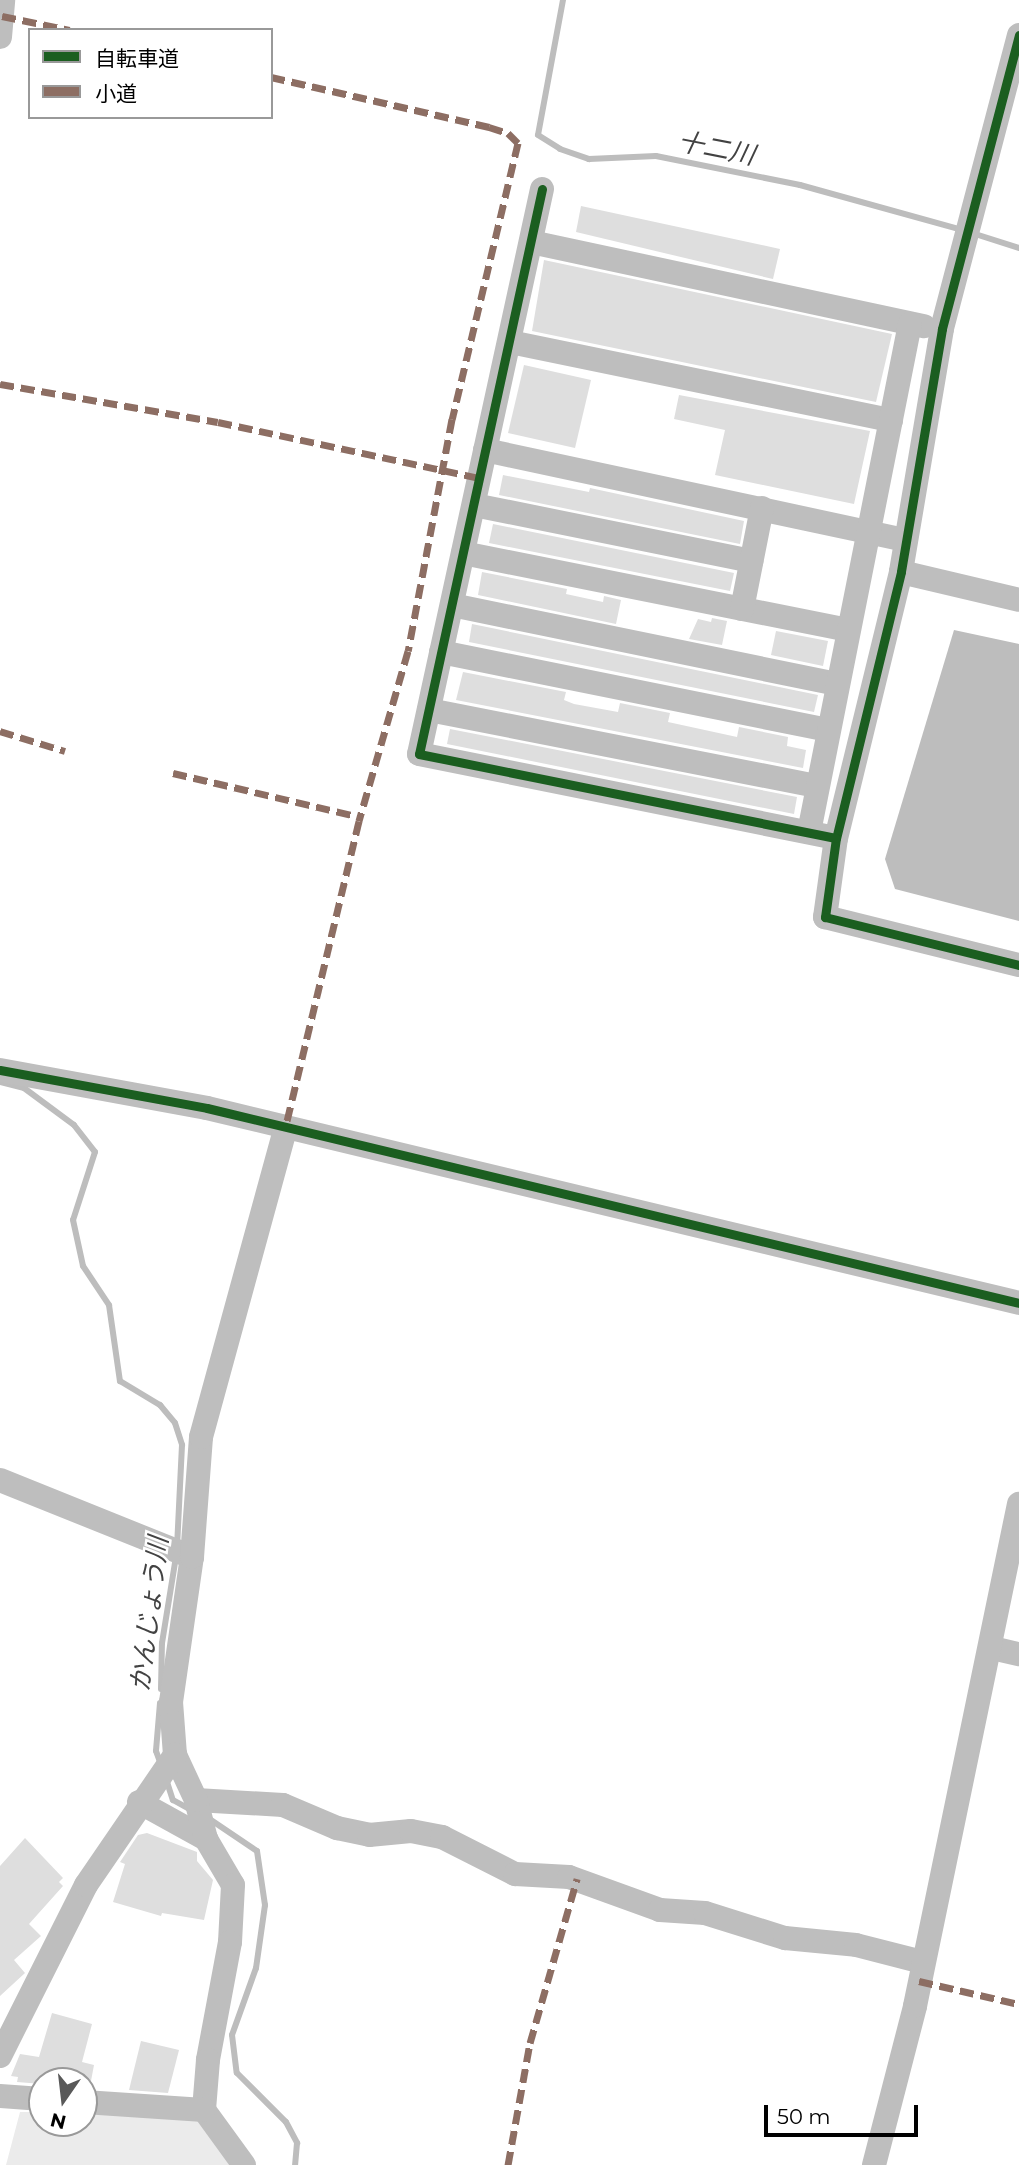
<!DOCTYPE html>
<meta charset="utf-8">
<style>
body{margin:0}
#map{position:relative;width:1019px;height:2165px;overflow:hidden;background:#fff;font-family:Montserrat,"Noto Sans JP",sans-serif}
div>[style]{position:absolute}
.green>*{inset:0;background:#ebebeb}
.water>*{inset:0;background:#bdbdbd}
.stream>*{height:6px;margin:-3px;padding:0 3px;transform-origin:3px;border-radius:3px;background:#bdbdbd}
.building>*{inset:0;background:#dedede}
.minor>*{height:24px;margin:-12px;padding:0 12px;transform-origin:12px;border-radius:12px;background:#bebebe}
.quiet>*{height:7px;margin-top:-3.5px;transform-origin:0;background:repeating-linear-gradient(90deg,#8d6e63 0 14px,transparent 0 21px)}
.cycleway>*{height:9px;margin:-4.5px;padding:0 4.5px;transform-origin:4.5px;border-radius:4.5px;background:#1b5e20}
span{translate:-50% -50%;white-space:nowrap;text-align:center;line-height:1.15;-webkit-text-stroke:5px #fff;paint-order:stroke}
.water-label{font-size:26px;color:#424242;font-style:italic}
.legend{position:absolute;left:28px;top:28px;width:245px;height:91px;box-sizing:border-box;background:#fff;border:2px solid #999;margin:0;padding:9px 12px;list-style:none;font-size:21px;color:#000}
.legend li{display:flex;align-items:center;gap:14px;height:35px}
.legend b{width:35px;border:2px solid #999}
.north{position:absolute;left:28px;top:2067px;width:70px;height:70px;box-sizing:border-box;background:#fff;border:2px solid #999;border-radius:50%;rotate:194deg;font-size:19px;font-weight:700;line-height:28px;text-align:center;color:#000}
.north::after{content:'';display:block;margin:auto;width:24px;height:32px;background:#595959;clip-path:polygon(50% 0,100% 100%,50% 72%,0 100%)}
.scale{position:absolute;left:764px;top:2105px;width:154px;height:32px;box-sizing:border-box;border:4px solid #000;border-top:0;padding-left:9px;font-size:21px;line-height:24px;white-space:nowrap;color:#000;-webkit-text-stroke:5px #fff;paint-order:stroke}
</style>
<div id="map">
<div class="green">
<div style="clip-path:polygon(20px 2112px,42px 2112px,42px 2123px,84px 2123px,84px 2114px,196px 2117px,230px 2165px,6px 2165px)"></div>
</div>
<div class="water">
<div style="clip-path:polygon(954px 630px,1019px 644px,1019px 921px,895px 889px,885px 859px)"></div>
</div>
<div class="stream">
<div style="left:563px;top:0;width:137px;rotate:100.5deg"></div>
<div style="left:538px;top:135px;width:26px;rotate:32deg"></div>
<div style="left:560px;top:149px;width:31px;rotate:19deg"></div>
<div style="left:589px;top:159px;width:67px;rotate:-2.6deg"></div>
<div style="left:656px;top:156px;width:147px;rotate:11.4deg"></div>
<div style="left:800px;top:185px;width:168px;rotate:15.5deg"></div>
<div style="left:972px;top:233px;width:49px;rotate:17.7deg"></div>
<div style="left:0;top:1082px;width:25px;rotate:14deg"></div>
<div style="left:24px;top:1088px;width:62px;rotate:36.5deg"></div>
<div style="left:74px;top:1125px;width:34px;rotate:52deg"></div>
<div style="left:95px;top:1152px;width:71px;rotate:107.9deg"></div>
<div style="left:73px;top:1220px;width:47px;rotate:77.7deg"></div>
<div style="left:83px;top:1266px;width:47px;rotate:56.3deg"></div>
<div style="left:109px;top:1305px;width:77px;rotate:81.8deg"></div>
<div style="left:120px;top:1381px;width:47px;rotate:31deg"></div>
<div style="left:160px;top:1405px;width:23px;rotate:50deg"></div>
<div style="left:175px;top:1423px;width:23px;rotate:72deg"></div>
<div style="left:182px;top:1445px;width:101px;rotate:92.8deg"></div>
<div style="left:161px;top:1689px;width:46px;rotate:-88.8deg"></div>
<div style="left:162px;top:1643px;width:87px;rotate:-80.8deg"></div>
<div style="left:160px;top:1703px;width:48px;rotate:94.8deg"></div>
<div style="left:156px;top:1751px;width:15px;rotate:70deg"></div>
<div style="left:167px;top:1782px;width:19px;rotate:72deg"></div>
<div style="left:173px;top:1800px;width:18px;rotate:29deg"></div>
<div style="left:208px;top:1818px;width:59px;rotate:34deg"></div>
<div style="left:257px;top:1851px;width:55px;rotate:81.6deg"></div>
<div style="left:265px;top:1905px;width:64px;rotate:98.1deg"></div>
<div style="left:256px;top:1968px;width:71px;rotate:109.7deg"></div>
<div style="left:232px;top:2035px;width:38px;rotate:83deg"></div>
<div style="left:237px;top:2073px;width:69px;rotate:45deg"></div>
<div style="left:286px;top:2122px;width:24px;rotate:62deg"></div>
<div style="left:297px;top:2143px;width:22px;rotate:95deg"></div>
</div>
<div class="building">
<div style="clip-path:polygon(581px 206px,780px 249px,773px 279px,576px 232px)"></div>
<div style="clip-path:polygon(544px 260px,892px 334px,876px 402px,532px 331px)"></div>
<div style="clip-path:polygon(524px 365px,591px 380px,575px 448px,508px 433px)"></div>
<div style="clip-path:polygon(679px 395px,870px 431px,854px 504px,715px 475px,725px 430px,674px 419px)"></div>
<div style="clip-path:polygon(503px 475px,589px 492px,590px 488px,744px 521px,740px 544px,499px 495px)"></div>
<div style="clip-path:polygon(493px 524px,734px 573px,730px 591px,489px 543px)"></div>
<div style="clip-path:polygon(482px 572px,567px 589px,566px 594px,603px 602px,604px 596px,621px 600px,616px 624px,478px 595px)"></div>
<div style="clip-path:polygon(712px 618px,727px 621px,722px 645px,689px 639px,698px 619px,711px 622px)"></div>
<div style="clip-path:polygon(472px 624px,818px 695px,814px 712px,469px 642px)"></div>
<div style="clip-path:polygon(776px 631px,828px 641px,823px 666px,771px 655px)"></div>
<div style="clip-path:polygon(463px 672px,566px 692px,564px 700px,574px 704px,618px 712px,620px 703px,670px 713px,668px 722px,737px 737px,739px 727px,788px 737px,787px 746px,806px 750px,803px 768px,456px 700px)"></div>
<div style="clip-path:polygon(450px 729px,797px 797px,794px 814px,447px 744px)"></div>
<div style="clip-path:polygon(147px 1833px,197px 1852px,197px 1861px,213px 1880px,204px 1920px,162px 1913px,161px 1916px,113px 1902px,125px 1864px,120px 1862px,138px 1835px)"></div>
<div style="clip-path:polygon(25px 1838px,63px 1878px,59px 1882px,63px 1886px,29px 1924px,41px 1936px,14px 1960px,25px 1973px,0 1996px,0 1866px)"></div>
<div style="clip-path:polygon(52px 2013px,92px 2024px,82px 2062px,94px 2065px,91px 2081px,42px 2084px,17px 2082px,18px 2077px,11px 2076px,20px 2054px,39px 2057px)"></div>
<div style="clip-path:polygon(141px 2041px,179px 2050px,168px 2093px,129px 2090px)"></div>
</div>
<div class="minor">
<div style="left:1019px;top:35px;width:304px;rotate:104.7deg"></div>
<div style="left:942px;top:329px;width:246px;rotate:99.6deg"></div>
<div style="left:901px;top:572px;width:274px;rotate:103.7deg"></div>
<div style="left:836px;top:838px;width:80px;rotate:97.9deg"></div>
<div style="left:825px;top:917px;width:200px;rotate:13.9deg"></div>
<div style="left:0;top:37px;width:37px;rotate:-85deg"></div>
<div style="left:542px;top:189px;width:578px;rotate:102.28deg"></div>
<div style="left:419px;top:754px;width:425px;rotate:11.4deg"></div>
<div style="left:531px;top:242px;width:402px;rotate:12.1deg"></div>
<div style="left:510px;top:342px;width:389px;rotate:11.6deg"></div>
<div style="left:485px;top:450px;width:430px;rotate:12.1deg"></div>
<div style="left:474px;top:505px;width:283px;rotate:11.4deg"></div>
<div style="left:463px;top:553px;width:393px;rotate:11.3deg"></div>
<div style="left:901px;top:572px;width:121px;rotate:13.3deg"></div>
<div style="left:452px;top:605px;width:393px;rotate:11.6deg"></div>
<div style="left:742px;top:609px;width:103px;rotate:-78.8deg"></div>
<div style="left:441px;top:652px;width:395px;rotate:11.4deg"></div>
<div style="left:429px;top:710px;width:396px;rotate:11.1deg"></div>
<div style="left:809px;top:832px;width:518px;rotate:-78.76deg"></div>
<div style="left:0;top:1070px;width:210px;rotate:10.4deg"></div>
<div style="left:207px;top:1108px;width:835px;rotate:13.5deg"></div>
<div style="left:0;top:1480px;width:207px;rotate:21.9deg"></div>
<div style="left:992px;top:1648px;width:28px;rotate:13deg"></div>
<div style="left:196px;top:1800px;width:87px;rotate:3.3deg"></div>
<div style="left:283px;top:1805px;width:59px;rotate:23.1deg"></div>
<div style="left:337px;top:1828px;width:33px;rotate:12deg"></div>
<div style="left:369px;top:1835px;width:42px;rotate:-5.4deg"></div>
<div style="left:411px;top:1831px;width:32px;rotate:11deg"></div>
<div style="left:442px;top:1837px;width:82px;rotate:26.9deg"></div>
<div style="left:515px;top:1874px;width:54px;rotate:3.2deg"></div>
<div style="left:569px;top:1877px;width:97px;rotate:19.9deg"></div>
<div style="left:660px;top:1910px;width:45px;rotate:3.8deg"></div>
<div style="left:705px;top:1913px;width:84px;rotate:17.4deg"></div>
<div style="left:785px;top:1938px;width:71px;rotate:5.6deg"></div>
<div style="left:856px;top:1945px;width:68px;rotate:14.4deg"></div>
<div style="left:139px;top:1802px;width:77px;rotate:28.9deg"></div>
<div style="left:206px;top:1839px;width:53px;rotate:59.6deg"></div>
<div style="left:233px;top:1885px;width:57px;rotate:93deg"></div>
<div style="left:230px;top:1942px;width:120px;rotate:100.6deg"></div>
<div style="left:208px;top:2060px;width:50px;rotate:94.6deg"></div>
<div style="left:204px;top:2110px;width:68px;rotate:54deg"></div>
<div style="left:206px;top:1839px;width:40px;rotate:-104.4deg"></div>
<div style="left:196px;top:1800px;width:50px;rotate:-115deg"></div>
<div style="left:175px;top:1755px;width:53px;rotate:-94.3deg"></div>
<div style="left:171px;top:1702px;width:147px;rotate:-81.8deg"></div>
<div style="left:192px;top:1557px;width:120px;rotate:-85.7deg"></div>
<div style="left:201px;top:1437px;width:319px;rotate:-74.7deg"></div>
<div style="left:0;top:2056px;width:191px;rotate:-63.3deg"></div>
<div style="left:86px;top:1885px;width:158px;rotate:-55.6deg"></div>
<div style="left:0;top:2096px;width:42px;rotate:4.1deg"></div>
<div style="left:84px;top:2102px;width:120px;rotate:3.8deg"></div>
<div style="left:874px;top:2165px;width:164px;rotate:-75.5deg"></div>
<div style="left:915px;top:2006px;width:513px;rotate:-78.3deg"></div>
</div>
<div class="quiet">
<div style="left:2px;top:16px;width:69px;rotate:11.6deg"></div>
<div style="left:271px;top:77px;width:224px;rotate:12.9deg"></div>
<div style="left:489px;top:127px;width:20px;rotate:18deg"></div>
<div style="left:508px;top:133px;width:14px;rotate:45deg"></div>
<div style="left:518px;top:143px;width:284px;rotate:103.4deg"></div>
<div style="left:452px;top:419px;width:236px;rotate:100.7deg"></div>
<div style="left:408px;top:651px;width:177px;rotate:106.1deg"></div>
<div style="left:359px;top:821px;width:317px;rotate:103.5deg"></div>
<div style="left:0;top:384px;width:221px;rotate:9.9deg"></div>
<div style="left:218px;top:422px;width:268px;rotate:12.1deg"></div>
<div style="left:0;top:731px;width:68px;rotate:17.1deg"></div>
<div style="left:173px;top:773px;width:193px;rotate:13.2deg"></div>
<div style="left:919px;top:1981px;width:103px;rotate:13deg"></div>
<div style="left:508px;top:2165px;width:124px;rotate:-79.8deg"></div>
<div style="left:530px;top:2043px;width:171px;rotate:-74deg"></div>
</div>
<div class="cycleway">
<div style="left:1019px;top:35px;width:304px;rotate:104.7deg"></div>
<div style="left:942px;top:329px;width:246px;rotate:99.6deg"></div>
<div style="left:901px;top:572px;width:274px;rotate:103.7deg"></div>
<div style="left:836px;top:838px;width:80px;rotate:97.9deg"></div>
<div style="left:825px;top:917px;width:200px;rotate:13.9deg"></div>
<div style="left:542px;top:189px;width:578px;rotate:102.28deg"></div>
<div style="left:419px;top:754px;width:425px;rotate:11.4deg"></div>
<div style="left:0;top:1070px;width:210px;rotate:10.4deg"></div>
<div style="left:207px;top:1108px;width:835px;rotate:13.5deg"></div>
</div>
<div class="water-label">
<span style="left:716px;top:149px;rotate:11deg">十二川</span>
<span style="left:150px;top:1614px;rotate:-83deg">かんじょう川</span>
</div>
<ul class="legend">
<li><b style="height:9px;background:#1b5e20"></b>自転車道</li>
<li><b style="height:9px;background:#8d6e63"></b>小道</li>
</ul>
<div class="north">N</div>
<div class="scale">50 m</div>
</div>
